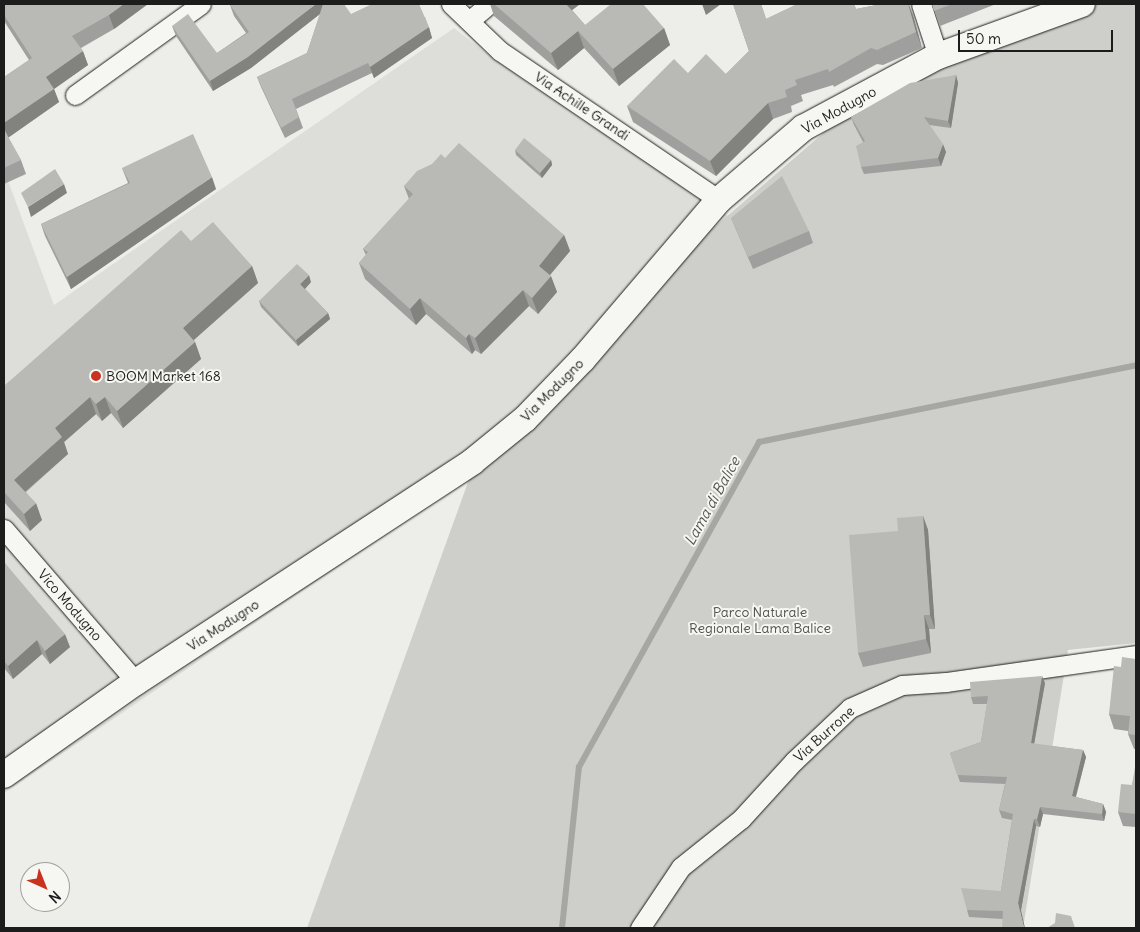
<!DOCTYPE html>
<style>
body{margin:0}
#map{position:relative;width:1140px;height:932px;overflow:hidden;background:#edede9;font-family:Delius,sans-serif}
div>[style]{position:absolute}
.built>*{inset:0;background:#ddddda}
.green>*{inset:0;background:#cececb}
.stream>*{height:6px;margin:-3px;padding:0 3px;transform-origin:3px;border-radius:3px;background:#a6a6a3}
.roads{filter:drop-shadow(0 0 1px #1c1c1c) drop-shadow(0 0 1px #1c1c1c)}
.street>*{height:19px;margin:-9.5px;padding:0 9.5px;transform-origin:9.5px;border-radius:9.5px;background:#f6f6f2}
.secondary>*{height:26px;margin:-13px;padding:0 13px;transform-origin:13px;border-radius:13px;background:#f6f6f2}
.wall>*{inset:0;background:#9f9f9d}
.shaded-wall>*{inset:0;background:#82827f}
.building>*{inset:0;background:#b9b9b6}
.dots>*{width:14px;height:14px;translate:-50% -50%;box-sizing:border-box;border:2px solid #f6f6f2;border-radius:50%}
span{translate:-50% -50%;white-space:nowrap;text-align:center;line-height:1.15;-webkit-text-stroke:4px #f6f6f2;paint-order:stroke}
.street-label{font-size:14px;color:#1c1c1c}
.poi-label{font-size:14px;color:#1c1c1c}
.left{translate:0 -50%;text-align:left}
.park-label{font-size:14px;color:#515151}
.water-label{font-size:15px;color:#535352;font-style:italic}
.frame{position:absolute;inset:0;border:5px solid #1c1c1c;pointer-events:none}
.north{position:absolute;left:20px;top:862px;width:50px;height:50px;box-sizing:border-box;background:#f6f6f2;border:1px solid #9f9f9c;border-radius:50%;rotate:136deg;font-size:14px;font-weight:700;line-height:20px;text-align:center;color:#1c1c1c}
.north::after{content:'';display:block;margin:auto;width:18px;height:22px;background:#c8321e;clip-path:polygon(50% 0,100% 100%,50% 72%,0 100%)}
.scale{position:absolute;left:958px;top:30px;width:155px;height:22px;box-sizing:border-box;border:2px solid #1c1c1c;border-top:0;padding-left:6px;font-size:15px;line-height:18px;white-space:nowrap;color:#1c1c1c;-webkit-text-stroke:4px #f6f6f2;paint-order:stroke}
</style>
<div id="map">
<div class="built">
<div style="clip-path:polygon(454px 28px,494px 59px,728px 216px,506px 453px,4px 793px,4px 170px,54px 305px)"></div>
</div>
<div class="green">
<div style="clip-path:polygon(1094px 4px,1136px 4px,1136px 643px,1068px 650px,1023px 928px,307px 928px,471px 474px,710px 231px,879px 85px)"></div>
</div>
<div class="stream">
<div style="left:562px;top:928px;width:162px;rotate:-84deg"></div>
<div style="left:579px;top:767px;width:372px;rotate:-61deg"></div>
<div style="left:759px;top:442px;width:385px;rotate:-11.5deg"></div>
</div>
<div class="roads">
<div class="street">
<div style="left:451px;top:4px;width:68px;rotate:43.8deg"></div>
<div style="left:500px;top:51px;width:265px;rotate:34.2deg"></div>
<div style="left:921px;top:4px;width:55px;rotate:71.9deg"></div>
<div style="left:469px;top:21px;width:26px;rotate:-40deg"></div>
<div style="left:75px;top:95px;width:155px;rotate:-35.8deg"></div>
<div style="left:4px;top:529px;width:202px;rotate:49.2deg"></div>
<div style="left:640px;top:928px;width:73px;rotate:-56.1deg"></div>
<div style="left:681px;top:867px;width:77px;rotate:-38.7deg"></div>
<div style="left:741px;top:819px;width:79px;rotate:-47.6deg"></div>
<div style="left:794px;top:761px;width:77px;rotate:-43.4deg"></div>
<div style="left:850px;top:708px;width:57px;rotate:-23.9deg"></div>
<div style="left:902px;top:685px;width:44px;rotate:-3.9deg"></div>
<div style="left:946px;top:682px;width:192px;rotate:-8.1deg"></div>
</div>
<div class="secondary">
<div style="left:4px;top:775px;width:161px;rotate:-35.2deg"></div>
<div style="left:136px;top:682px;width:402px;rotate:-33.2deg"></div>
<div style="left:472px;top:462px;width:68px;rotate:-39.1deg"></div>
<div style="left:525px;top:419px;width:83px;rotate:-46deg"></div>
<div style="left:583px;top:359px;width:209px;rotate:-49.5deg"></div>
<div style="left:719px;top:200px;width:111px;rotate:-40.6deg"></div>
<div style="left:803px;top:128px;width:153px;rotate:-28.1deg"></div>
<div style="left:938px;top:56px;width:153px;rotate:-19.9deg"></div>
</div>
</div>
<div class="wall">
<div style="clip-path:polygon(4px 4px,148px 4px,114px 29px,81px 48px,88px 65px,54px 89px,59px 102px,8px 138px,21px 160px,26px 174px,4px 184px,4px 77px,29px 60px,4px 21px)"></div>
<div style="clip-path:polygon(490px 4px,580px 4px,572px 10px,585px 25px,664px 28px,670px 45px,619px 86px,584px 48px,558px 70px,494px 16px)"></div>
<div style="clip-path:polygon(733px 4px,761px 4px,766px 19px,796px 5px,795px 4px,854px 4px,856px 9px,882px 4px,909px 4px,913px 15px,922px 48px,883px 65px,877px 64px,834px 87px,833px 85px,801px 95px,803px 101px,791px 106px,792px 112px,773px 119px,716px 176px,633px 122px,627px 106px,688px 73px,726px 74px,749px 51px)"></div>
<div style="clip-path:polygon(932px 4px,996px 4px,940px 26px)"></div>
<div style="clip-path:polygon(230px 5px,351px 14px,425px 17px,432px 38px,374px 78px,372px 73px,296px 109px,303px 128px,285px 138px,261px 87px,257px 77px,307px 53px,320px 14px,251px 68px,213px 91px,176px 36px,172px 26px,217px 53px,246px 33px,234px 16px)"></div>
<div style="clip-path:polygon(956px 75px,958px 83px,951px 128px,929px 125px,946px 152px,941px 166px,864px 174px,861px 167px,863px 142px,854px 125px,851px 117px)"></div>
<div style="clip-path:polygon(515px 150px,551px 160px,552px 165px,542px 178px,516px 155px)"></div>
<div style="clip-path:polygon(445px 158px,564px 235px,570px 251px,550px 275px,557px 292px,538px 314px,529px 306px,481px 354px,475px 350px,472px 354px,426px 314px,416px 325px,365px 279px,359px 263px,366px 255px,363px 249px,409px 199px,404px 186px)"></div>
<div style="clip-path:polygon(122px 168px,216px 189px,71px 289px,45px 236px,41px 224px,128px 183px)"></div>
<div style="clip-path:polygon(731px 218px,809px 231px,813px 243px,753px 269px)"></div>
<div style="clip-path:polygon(191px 241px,252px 266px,258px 283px,194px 340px,195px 342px,201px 359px,123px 428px,111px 413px,102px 421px,96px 414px,64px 442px,68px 454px,26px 492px,42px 520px,30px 531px,4px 502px,4px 386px)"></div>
<div style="clip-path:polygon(311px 282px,305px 289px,328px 313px,330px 319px,298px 346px,261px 307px,259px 301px)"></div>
<div style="clip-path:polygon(923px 516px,928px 530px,935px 629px,929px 629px,931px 653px,863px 667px,858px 653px,898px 531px)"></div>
<div style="clip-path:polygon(4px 562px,70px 647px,50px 664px,42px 654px,13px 679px,4px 668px)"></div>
<div style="clip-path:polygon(1136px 659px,1136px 749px,1134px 749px,1128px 734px,1128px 731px,1114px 729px,1109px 714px,1121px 667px)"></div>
<div style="clip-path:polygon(1045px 683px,1034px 744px,1083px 750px,1086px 757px,1076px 797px,1103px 804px,1106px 812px,1104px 821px,1043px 814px,1040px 827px,1036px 826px,1021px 910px,1003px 919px,969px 917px,967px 910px,1001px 891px,1012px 820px,1002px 818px,999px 810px,1005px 784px,960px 782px,950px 753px,981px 742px,987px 704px,973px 704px,971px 697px)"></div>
<div style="clip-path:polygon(1136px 768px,1136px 827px,1123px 826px,1118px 812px,1132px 785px)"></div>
</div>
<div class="shaded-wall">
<div style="clip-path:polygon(124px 4px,148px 4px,114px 29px,109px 15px)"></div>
<div style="clip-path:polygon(316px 4px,329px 4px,330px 6px,251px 68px,213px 91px,210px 81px)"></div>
<div style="clip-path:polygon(563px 4px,580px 4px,567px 14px)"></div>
<div style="clip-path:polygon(702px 4px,721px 4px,706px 15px)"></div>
<div style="clip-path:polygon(908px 4px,913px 15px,922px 48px,916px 32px)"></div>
<div style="clip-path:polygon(429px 27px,432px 38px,374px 78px,370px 67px)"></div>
<div style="clip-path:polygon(664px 28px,670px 45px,619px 86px,613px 69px)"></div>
<div style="clip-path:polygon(578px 31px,584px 48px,558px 70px,551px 53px)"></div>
<div style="clip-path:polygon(83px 51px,88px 65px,54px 89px,59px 102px,6px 139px,4px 131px,4px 123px,46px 77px)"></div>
<div style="clip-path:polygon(956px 75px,958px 83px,951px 128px,948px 121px)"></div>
<div style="clip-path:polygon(768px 103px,773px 119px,716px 176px,710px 161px)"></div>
<div style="clip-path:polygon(943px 144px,946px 152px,941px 166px,938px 158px)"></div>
<div style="clip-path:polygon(551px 160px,552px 165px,542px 178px,540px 173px)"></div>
<div style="clip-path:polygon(212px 177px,216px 189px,71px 289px,67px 277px)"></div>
<div style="clip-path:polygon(64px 184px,67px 193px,31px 217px,28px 207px)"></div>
<div style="clip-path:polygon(564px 235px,570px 251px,544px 282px,539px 266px)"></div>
<div style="clip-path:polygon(252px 266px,258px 283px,189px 344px,183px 328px)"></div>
<div style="clip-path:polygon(309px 275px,311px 282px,303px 291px,300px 284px)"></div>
<div style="clip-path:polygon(551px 276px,557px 292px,538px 314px,532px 298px)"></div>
<div style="clip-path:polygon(523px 290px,529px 306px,481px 354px,475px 338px)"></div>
<div style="clip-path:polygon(420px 298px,426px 314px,416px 325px,410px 309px)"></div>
<div style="clip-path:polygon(328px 313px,330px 319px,298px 346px,296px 340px)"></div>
<div style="clip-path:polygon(469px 334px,475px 350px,472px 354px,466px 338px)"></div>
<div style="clip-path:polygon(195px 342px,201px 359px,123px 428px,117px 411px)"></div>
<div style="clip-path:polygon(90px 397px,96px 414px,64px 442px,68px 454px,20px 496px,14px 480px,55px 428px)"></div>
<div style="clip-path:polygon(105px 397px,111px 413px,102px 421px,96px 404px)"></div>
<div style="clip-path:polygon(36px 503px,42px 520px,30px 531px,24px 514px)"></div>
<div style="clip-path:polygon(923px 516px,928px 530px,935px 629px,930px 615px)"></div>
<div style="clip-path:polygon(924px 615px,929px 629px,931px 653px,926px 639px)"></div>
<div style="clip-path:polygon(65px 634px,70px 647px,50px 664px,45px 651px)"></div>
<div style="clip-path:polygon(37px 640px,42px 654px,13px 679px,8px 666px)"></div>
<div style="clip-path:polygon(1042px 676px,1045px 683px,1033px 750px,1031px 743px)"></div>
<div style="clip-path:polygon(1083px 750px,1086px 757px,1074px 803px,1072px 796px)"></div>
<div style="clip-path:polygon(1103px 804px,1106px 812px,1104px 821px,1102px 814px)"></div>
<div style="clip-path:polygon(1040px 807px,1043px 814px,1040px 827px,1037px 819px)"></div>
<div style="clip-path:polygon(1034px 819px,1036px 826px,1021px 910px,1025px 928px,1024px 928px,1018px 903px)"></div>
</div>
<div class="building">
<div style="clip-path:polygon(4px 4px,124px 4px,109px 15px,72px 36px,83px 51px,46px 77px,54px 89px,4px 123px,4px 77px,32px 58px,4px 15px)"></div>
<div style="clip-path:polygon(232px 4px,316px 4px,248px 57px,210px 81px,172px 26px,188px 14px,217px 53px,249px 32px,230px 5px)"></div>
<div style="clip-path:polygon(323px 4px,344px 4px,351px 14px,372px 4px,419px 4px,429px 27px,370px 67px,368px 63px,292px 99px,299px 117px,281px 128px,257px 77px,307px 53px)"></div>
<div style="clip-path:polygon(494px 4px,566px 4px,585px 25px,611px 4px,643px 4px,664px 28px,613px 69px,578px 31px,551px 53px)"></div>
<div style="clip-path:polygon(733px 4px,761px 4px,766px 19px,797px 4px,854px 4px,856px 9px,882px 4px,908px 4px,916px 32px,877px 50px,871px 48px,829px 72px,828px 69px,795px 80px,797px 85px,785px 90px,787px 97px,768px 103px,710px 161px,627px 106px,674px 59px,688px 73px,706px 54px,726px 74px,749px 51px)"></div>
<div style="clip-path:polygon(932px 4px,952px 4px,934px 11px)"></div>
<div style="clip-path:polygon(956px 75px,948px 121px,924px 117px,943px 144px,938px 158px,861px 167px,856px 146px,865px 141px,851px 117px,910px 83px)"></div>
<div style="clip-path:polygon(4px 129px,21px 160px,4px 168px)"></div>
<div style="clip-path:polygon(193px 134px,212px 177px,67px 277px,41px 224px,130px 183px,122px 168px)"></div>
<div style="clip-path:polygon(524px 138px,551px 160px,540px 173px,515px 150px)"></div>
<div style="clip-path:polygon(459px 143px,564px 235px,539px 266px,551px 276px,532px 298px,523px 290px,475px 338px,469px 334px,466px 338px,420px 298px,410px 309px,359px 263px,368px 252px,363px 249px,413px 194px,404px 186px,417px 171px,432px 164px,441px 154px,445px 158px)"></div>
<div style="clip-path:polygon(55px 169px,64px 184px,28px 207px,21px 193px)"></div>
<div style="clip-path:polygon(782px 176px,809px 231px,748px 257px,731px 218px)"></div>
<div style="clip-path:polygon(213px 222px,252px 266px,183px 328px,195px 342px,117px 411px,105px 397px,96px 404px,90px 397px,55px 428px,62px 437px,14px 480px,36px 503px,24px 514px,4px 492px,4px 386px,181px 230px,191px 241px)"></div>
<div style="clip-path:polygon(297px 264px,309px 275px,300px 284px,328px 313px,296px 340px,259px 301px)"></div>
<div style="clip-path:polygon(923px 516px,930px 615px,924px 615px,926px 639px,858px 653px,849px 535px,898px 531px,897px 518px)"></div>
<div style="clip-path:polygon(4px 562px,65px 634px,45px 651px,37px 640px,8px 666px,4px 661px)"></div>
<div style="clip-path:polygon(1122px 657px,1136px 659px,1136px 735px,1128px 734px,1130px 716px,1109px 714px,1114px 666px,1121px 667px)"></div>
<div style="clip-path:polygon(1042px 676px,1031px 743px,1083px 750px,1072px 796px,1103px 804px,1102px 814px,1040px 807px,1037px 819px,1034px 819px,1018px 903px,1024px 928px,1002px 928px,1003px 911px,967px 910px,961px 888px,1001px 891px,1013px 814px,999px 810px,1007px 777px,957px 775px,950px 753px,981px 742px,988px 696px,971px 697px,970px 682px)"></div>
<div style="clip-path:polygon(1135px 767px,1136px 768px,1136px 814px,1118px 812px,1121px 784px,1132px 785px)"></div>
<div style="clip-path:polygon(1056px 913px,1071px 916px,1075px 928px,1047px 928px,1055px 923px)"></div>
</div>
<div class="dots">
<div style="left:96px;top:376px;background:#c8321e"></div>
</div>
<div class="street-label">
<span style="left:582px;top:106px;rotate:34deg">Via Achille Grandi</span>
<span style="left:839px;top:110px;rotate:-29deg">Via Modugno</span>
<span style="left:552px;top:390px;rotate:-45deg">Via Modugno</span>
<span style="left:70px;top:605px;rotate:49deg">Vico Modugno</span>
<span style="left:223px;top:625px;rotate:-33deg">Via Modugno</span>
<span style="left:824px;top:734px;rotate:-42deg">Via Burrone</span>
</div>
<div class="poi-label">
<span class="left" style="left:106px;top:376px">BOOM Market 168</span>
</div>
<div class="park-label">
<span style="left:760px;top:620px">Parco Naturale<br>Regionale Lama Balice</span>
</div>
<div class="water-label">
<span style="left:712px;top:501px;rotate:-61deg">Lama di Balice</span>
</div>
<div class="frame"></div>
<div class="north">N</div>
<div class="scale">50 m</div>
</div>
